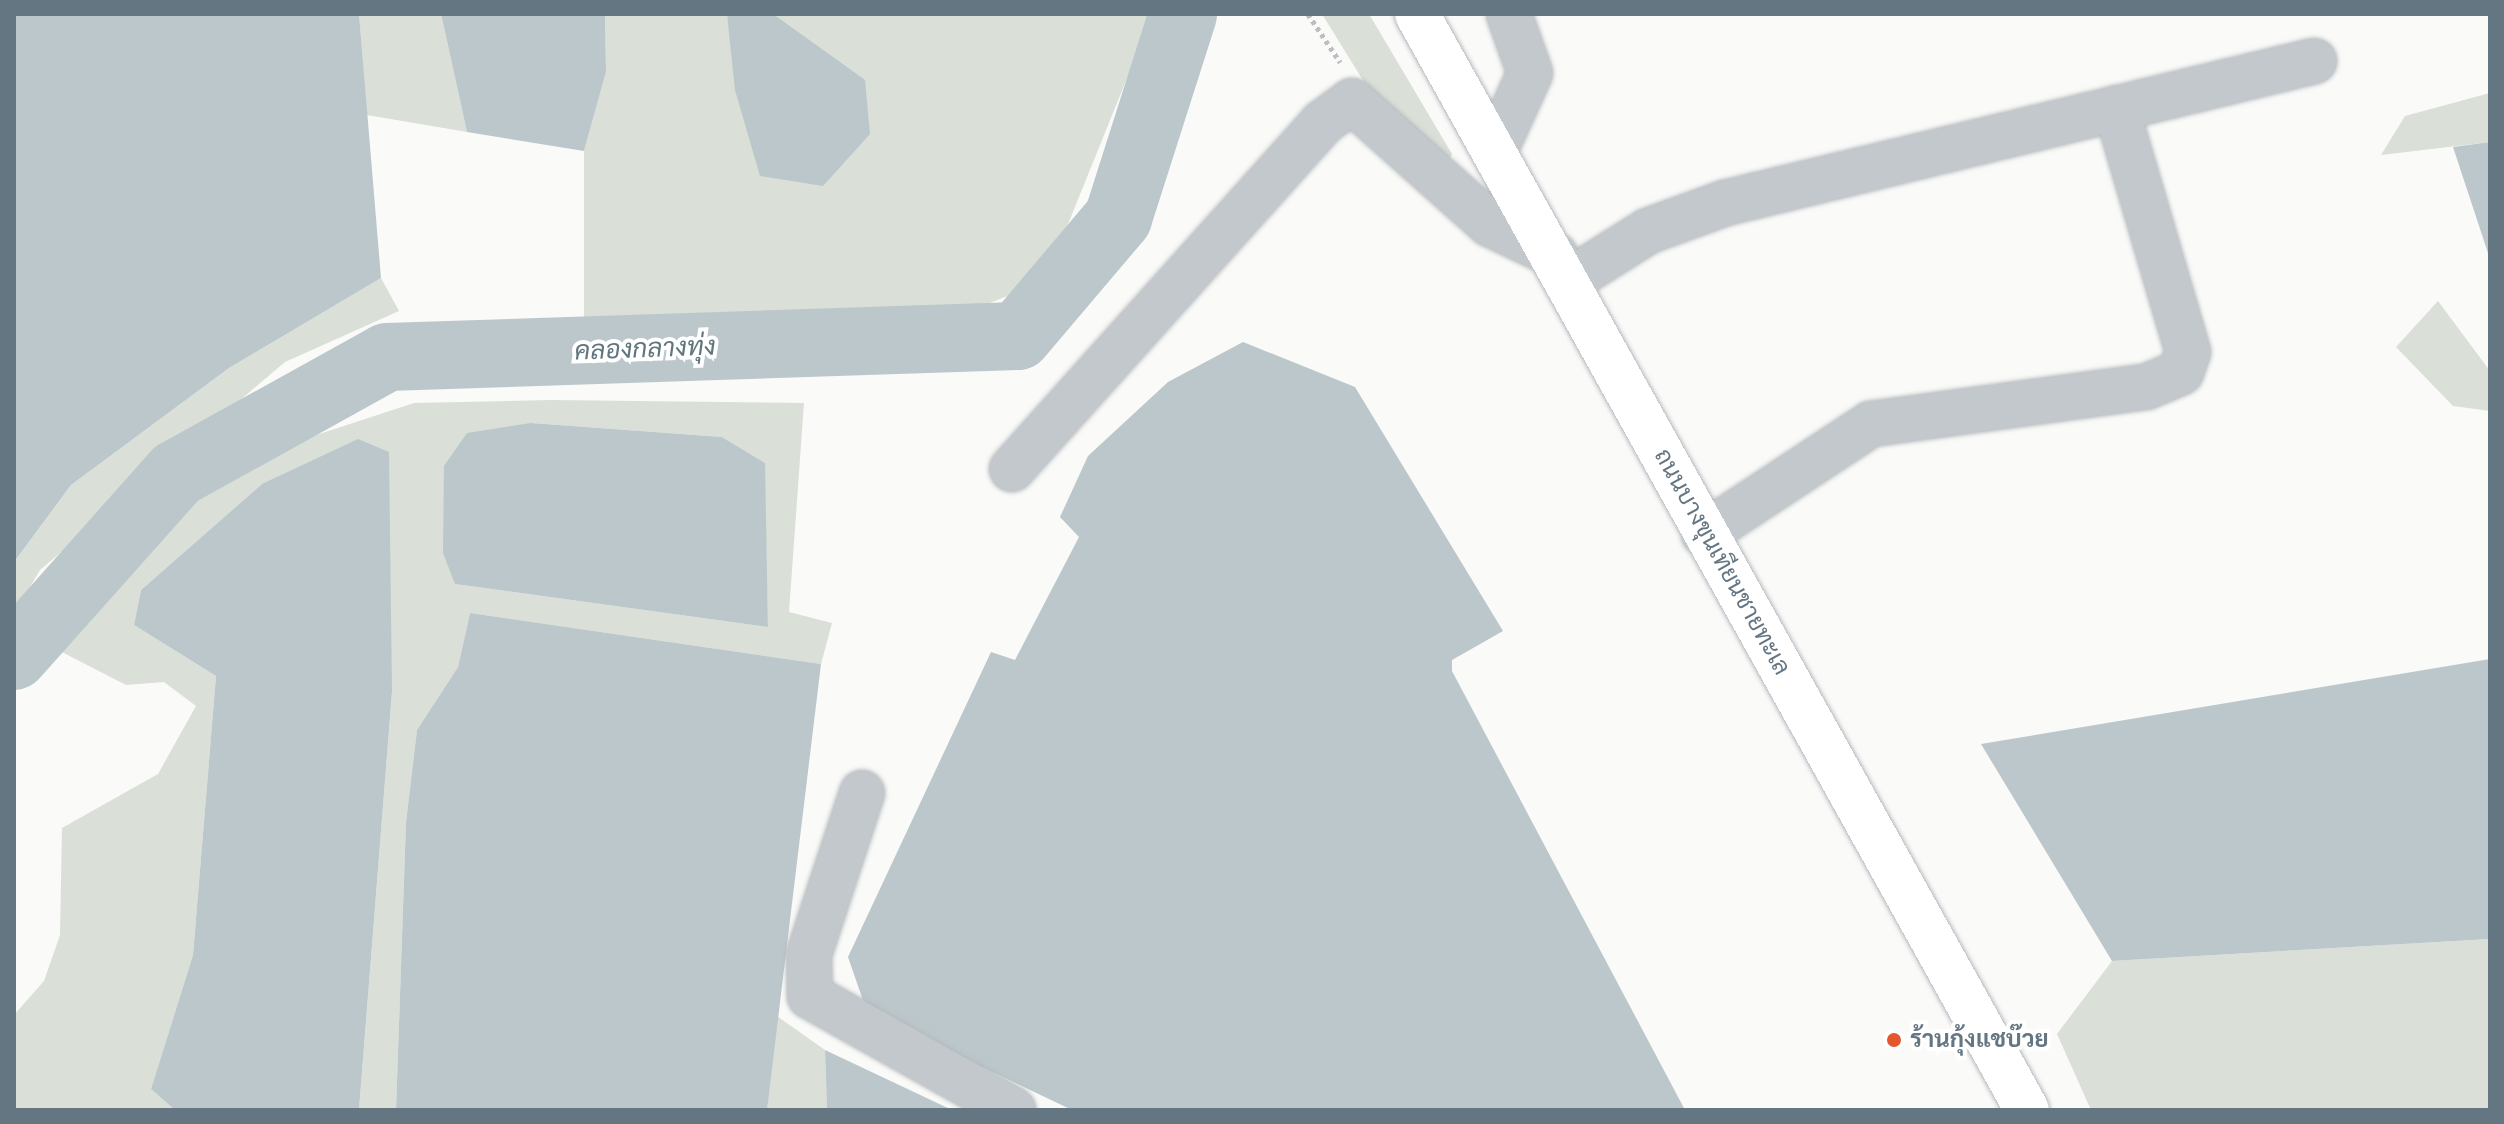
<!DOCTYPE html>
<meta charset="utf-8">
<style>
body{margin:0}
#map{position:relative;width:2504px;height:1124px;overflow:hidden;background:#fafaf8;font-family:Rubik,Sarabun,sans-serif}
div>[style]{position:absolute}
.green>*{inset:0;background:#dadfd7}
.water>*{inset:0;background:#bbc7cb}
.river>*{height:68px;margin:-34px;padding:0 34px;transform-origin:34px;border-radius:34px;background:#bbc7cb}
.path>*{height:5px;margin-top:-2.5px;transform-origin:0;background:repeating-linear-gradient(90deg,#bbbfc2 0 4px,transparent 0 8px)}
.roads{filter:drop-shadow(0 0 2px #b5babe) drop-shadow(0 0 2px #b5babe)}
.minor>*{height:44px;margin:-22px;padding:0 22px;transform-origin:22px;border-radius:22px;background:#c3c8cc}
.major>*{height:44px;margin:-22px;padding:0 22px;transform-origin:22px;border-radius:22px;background:#fff}
.dots>*{width:22px;height:22px;translate:-50% -50%;box-sizing:border-box;border:4px solid #fff;border-radius:50%}
span{translate:-50% -50%;white-space:nowrap;text-align:center;line-height:1.15;-webkit-text-stroke:8px #fff;paint-order:stroke}
.street-label{font-size:24px;color:#657683}
.poi-label{font-size:24px;color:#657683;font-weight:700}
.left{translate:0 -50%;text-align:left}
.water-label{font-size:26px;color:#60757c;font-style:italic}
.frame{position:absolute;inset:0;border:16px solid #657683;pointer-events:none}
</style>
<div id="map">
<div class="green">
<div style="clip-path:polygon(359px 14px,441px 14px,467px 132px,367px 115px)"></div>
<div style="clip-path:polygon(605px 14px,727px 14px,729px 28px,773px 14px,1153px 14px,1045px 281px,972px 310px,584px 327px,584px 151px,606px 72px)"></div>
<div style="clip-path:polygon(1322px 14px,1369px 14px,1452px 154px,1448px 162px,1364px 82px)"></div>
<div style="clip-path:polygon(2490px 93px,2490px 142px,2381px 155px,2405px 116px)"></div>
<div style="clip-path:polygon(381px 278px,399px 311px,285px 362px,40px 570px,14px 614px,14px 562px,71px 485px,229px 368px)"></div>
<div style="clip-path:polygon(2438px 301px,2490px 371px,2490px 411px,2453px 406px,2396px 347px)"></div>
<div style="clip-path:polygon(evenodd,551px 400px,804px 403px,789px 612px,832px 623px,821px 664px,470px 613px,458px 667px,417px 730px,406px 822px,396px 1110px,359px 1110px,392px 692px,262px 484px,141px 590px,134px 625px,216px 676px,193px 955px,151px 1089px,175px 1110px,14px 1110px,14px 1015px,44px 981px,60px 935px,62px 828px,158px 774px,196px 706px,164px 682px,126px 685px,54px 648px,111px 575px,230px 473px,298px 441px,414px 403px,551px 400px,531px 423px,722px 437px,764px 463px,768px 627px,455px 584px,531px 423px)"></div>
<div style="clip-path:polygon(2490px 939px,2490px 1110px,2091px 1110px,2057px 1034px,2112px 961px)"></div>
<div style="clip-path:polygon(774px 1014px,825px 1050px,827px 1110px,767px 1110px)"></div>
</div>
<div class="water">
<div style="clip-path:polygon(14px 14px,359px 14px,381px 278px,229px 368px,71px 485px,14px 562px)"></div>
<div style="clip-path:polygon(441px 14px,605px 14px,606px 72px,584px 151px,467px 132px)"></div>
<div style="clip-path:polygon(727px 14px,773px 14px,865px 80px,870px 134px,823px 186px,760px 176px,735px 90px)"></div>
<div style="clip-path:polygon(2490px 142px,2490px 259px,2453px 147px)"></div>
<div style="clip-path:polygon(1243px 342px,1355px 387px,1503px 631px,1452px 660px,1452px 671px,1685px 1110px,1072px 1110px,867px 1012px,848px 957px,991px 652px,1015px 660px,1079px 537px,1060px 517px,1088px 456px,1168px 382px)"></div>
<div style="clip-path:polygon(531px 423px,722px 437px,765px 463px,768px 627px,455px 584px,443px 553px,444px 466px,467px 433px)"></div>
<div style="clip-path:polygon(358px 439px,389px 452px,392px 692px,359px 1110px,175px 1110px,151px 1089px,193px 955px,216px 676px,134px 625px,141px 590px,262px 484px)"></div>
<div style="clip-path:polygon(470px 613px,821px 664px,767px 1110px,396px 1110px,406px 822px,417px 730px,458px 667px)"></div>
<div style="clip-path:polygon(2490px 659px,2490px 939px,2112px 961px,1981px 744px)"></div>
<div style="clip-path:polygon(825px 1050px,952px 1110px,827px 1110px)"></div>
</div>
<div class="river">
<div style="left:14px;top:656px;width:244px;rotate:-48.3deg"></div>
<div style="left:176px;top:474px;width:241px;rotate:-29deg"></div>
<div style="left:387px;top:357px;width:631px;rotate:-1.91deg"></div>
<div style="left:1018px;top:336px;width:155px;rotate:-49.7deg"></div>
<div style="left:1118px;top:218px;width:214px;rotate:-72.3deg"></div>
</div>
<div class="path">
<div style="left:1308px;top:14px;width:58px;rotate:56.3deg"></div>
</div>
<div class="roads">
<div class="minor">
<div style="left:1496px;top:148px;width:82px;rotate:-65.6deg"></div>
<div style="left:1530px;top:73px;width:63px;rotate:-109.6deg"></div>
<div style="left:1570px;top:280px;width:92px;rotate:-32.1deg"></div>
<div style="left:1648px;top:231px;width:82px;rotate:-20deg"></div>
<div style="left:1725px;top:203px;width:606px;rotate:-13.55deg"></div>
<div style="left:1012px;top:469px;width:465px;rotate:-48.1deg"></div>
<div style="left:1322px;top:123px;width:37px;rotate:-36deg"></div>
<div style="left:1352px;top:101px;width:185px;rotate:41.7deg"></div>
<div style="left:1490px;top:224px;width:72px;rotate:25.5deg"></div>
<div style="left:1704px;top:534px;width:200px;rotate:-33.4deg"></div>
<div style="left:1871px;top:424px;width:277px;rotate:-7.7deg"></div>
<div style="left:2146px;top:387px;width:38px;rotate:-23deg"></div>
<div style="left:2181px;top:372px;width:21px;rotate:-71deg"></div>
<div style="left:2188px;top:352px;width:254px;rotate:-106.4deg"></div>
<div style="left:862px;top:793px;width:169px;rotate:108.2deg"></div>
<div style="left:809px;top:954px;width:42px;rotate:88.6deg"></div>
<div style="left:810px;top:996px;width:233px;rotate:29.3deg"></div>
</div>
<div class="major">
<div style="left:1417px;top:14px;width:1254px;rotate:60.9deg"></div>
</div>
</div>
<div class="dots">
<div style="left:1894px;top:1040px;background:#e4572e"></div>
</div>
<div class="street-label">
<span style="left:1722px;top:562px;rotate:61deg">ถนนบางขุนเทียนชายทะเล</span>
</div>
<div class="poi-label">
<span class="left" style="left:1910px;top:1040px">ร้านกุ้งแชบ๊วย</span>
</div>
<div class="water-label">
<span style="left:645px;top:349px;rotate:-2deg">คลองกลางทุ่ง</span>
</div>
<div class="frame"></div>
</div>
